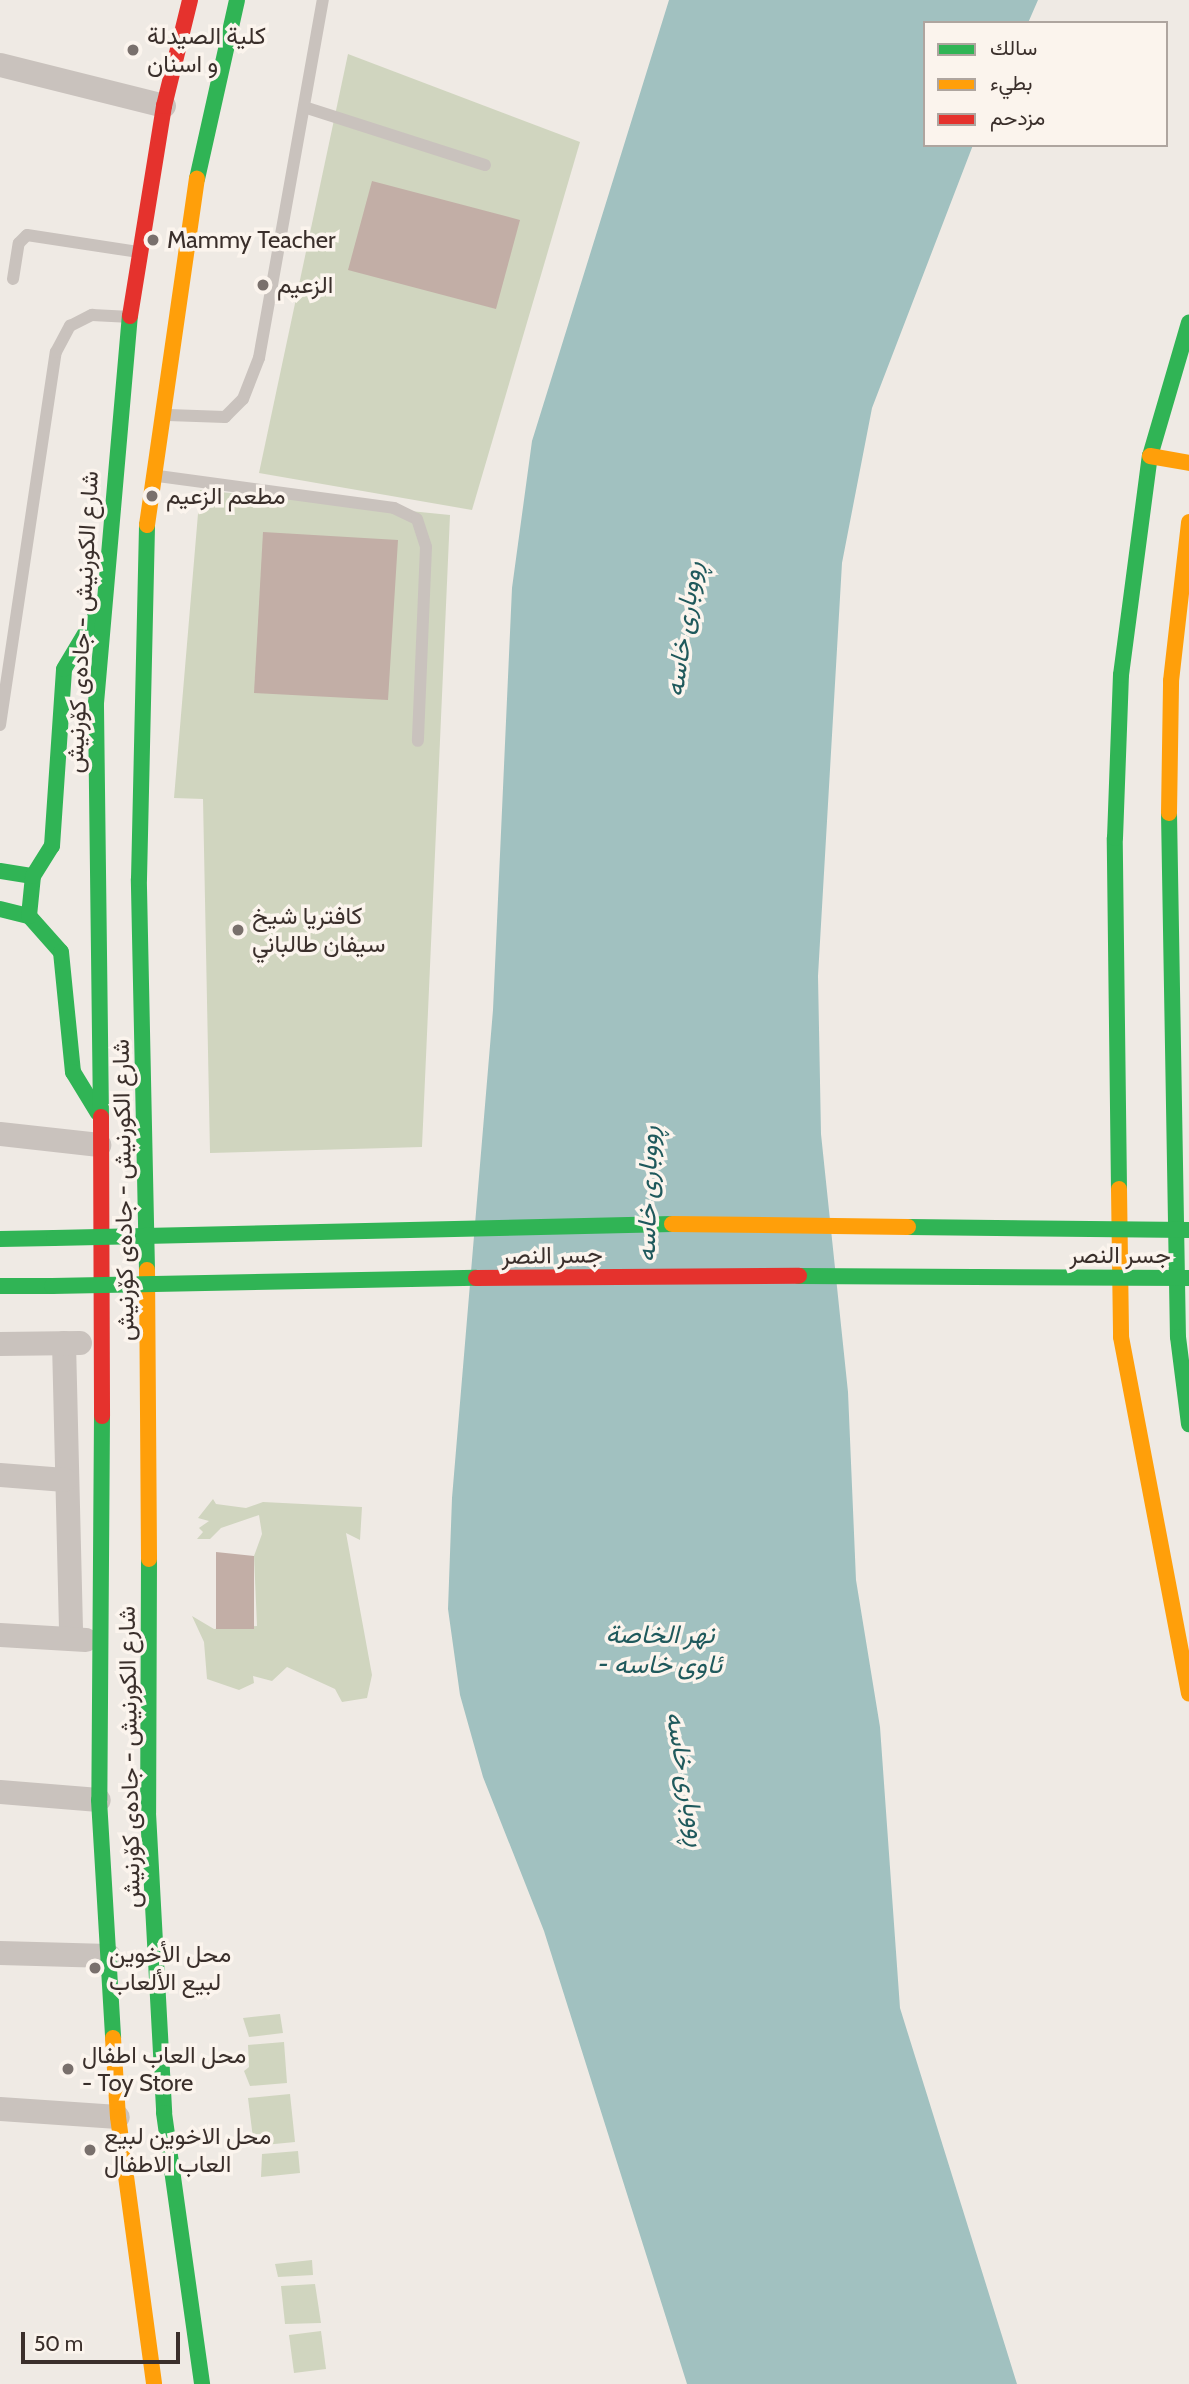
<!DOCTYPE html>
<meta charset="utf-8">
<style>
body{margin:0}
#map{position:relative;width:1189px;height:2384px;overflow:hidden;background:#efeae4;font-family:Cabin,Vazirmatn,sans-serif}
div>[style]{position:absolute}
.green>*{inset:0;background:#d0d5bf}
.water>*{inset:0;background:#a1c1c0}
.building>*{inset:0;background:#c2aea6}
.lane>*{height:12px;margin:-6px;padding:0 6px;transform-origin:6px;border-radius:6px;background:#c9c2bd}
.street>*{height:24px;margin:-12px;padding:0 12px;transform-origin:12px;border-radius:12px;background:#c9c2bd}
.fast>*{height:16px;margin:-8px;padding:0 8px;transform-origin:8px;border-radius:8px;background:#30b455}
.slow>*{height:16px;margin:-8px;padding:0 8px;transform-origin:8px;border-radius:8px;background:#ff9f0a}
.jam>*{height:16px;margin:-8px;padding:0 8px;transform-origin:8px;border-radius:8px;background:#e5322d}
.fast-bridge>*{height:16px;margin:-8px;padding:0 8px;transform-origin:8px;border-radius:8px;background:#30b455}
.slow-bridge>*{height:16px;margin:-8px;padding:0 8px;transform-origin:8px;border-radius:8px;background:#ff9f0a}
.jam-bridge>*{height:16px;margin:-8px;padding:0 8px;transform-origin:8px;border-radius:8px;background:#e5322d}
.dots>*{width:19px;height:19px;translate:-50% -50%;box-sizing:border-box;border:4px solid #fbf4ed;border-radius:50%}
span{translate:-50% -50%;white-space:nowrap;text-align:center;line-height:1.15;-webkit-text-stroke:7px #fbf4ed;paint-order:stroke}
.poi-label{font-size:24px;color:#3a2f2b}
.left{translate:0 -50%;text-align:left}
.street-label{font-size:24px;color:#3a2f2b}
.water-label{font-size:26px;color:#1f595c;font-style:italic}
.legend{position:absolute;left:923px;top:21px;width:245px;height:126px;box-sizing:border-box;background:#fbf4ed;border:2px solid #aea59f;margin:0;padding:9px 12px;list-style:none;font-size:21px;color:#3a2f2b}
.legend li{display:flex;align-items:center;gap:14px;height:35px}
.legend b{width:35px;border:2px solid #aea59f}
.scale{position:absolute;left:21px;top:2332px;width:159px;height:32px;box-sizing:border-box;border:4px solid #3a2f2b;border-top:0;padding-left:9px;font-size:21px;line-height:24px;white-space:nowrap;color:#3a2f2b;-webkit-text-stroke:5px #fbf4ed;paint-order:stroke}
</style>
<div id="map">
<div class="green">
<div style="clip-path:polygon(348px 54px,580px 142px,472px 510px,259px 473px)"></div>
<div style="clip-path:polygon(200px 490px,450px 515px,422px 1147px,210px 1153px,203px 799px,174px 798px)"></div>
<div style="clip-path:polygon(213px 1499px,216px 1504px,246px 1508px,263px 1502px,362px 1507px,360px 1540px,346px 1533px,372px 1675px,367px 1698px,342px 1702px,335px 1689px,287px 1667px,272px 1681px,253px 1676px,254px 1683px,239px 1690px,207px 1679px,204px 1642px,192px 1616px,214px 1629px,257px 1626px,254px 1556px,262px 1534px,259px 1515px,221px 1528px,210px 1539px,197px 1539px,203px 1532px,199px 1528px,209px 1521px,198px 1518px)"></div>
<div style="clip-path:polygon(280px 2014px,283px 2033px,249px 2037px,243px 2018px)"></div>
<div style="clip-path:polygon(284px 2042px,287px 2083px,250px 2086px,244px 2071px,249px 2067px,248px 2045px)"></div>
<div style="clip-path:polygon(290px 2094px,295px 2142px,254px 2146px,248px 2098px)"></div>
<div style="clip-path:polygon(298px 2151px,300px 2173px,261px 2177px,262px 2154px)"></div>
<div style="clip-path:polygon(312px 2260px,313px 2275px,278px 2277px,275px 2264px)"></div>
<div style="clip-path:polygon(315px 2284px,321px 2323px,285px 2324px,281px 2286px)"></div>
<div style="clip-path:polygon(321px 2331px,326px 2369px,294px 2373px,289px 2335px)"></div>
</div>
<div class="water">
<div style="clip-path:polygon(669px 0,1038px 0,1028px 23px,925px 23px,925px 145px,973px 145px,872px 408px,842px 563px,818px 976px,821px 1134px,848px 1392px,856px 1580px,880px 1727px,900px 2008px,1017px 2384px,687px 2384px,544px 1931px,483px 1777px,460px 1695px,448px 1609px,452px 1498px,493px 1010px,512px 588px,532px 441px)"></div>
</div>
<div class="building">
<div style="clip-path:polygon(372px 181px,520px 220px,496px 309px,348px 270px)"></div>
<div style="clip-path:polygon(263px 532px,398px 540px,388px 700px,254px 693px)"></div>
<div style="clip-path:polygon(216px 1552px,254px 1556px,254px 1629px,216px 1629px)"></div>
</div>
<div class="lane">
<div style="left:304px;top:107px;width:190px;rotate:17.8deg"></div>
<div style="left:13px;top:279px;width:36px;rotate:-81deg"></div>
<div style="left:19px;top:243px;width:11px;rotate:-45deg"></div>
<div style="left:27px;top:235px;width:112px;rotate:8.7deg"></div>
<div style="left:168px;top:415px;width:57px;rotate:2deg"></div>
<div style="left:225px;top:417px;width:25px;rotate:-45deg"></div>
<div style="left:243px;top:399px;width:44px;rotate:-68.7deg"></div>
<div style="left:259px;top:358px;width:364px;rotate:-79.9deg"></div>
<div style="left:158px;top:476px;width:238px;rotate:7.7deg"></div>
<div style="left:394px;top:508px;width:25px;rotate:26deg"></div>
<div style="left:417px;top:519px;width:29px;rotate:72deg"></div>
<div style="left:426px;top:547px;width:194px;rotate:92.4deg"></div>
<div style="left:0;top:725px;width:377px;rotate:-81.5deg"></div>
<div style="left:56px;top:352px;width:30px;rotate:-62deg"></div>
<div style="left:70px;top:326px;width:25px;rotate:-27deg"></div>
<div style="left:92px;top:315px;width:34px;rotate:3deg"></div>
</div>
<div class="street">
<div style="left:0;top:65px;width:169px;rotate:14deg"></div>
<div style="left:0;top:1134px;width:100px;rotate:6.3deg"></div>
<div style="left:64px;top:1343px;width:296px;rotate:88.6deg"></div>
<div style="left:0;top:1344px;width:80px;rotate:-0.7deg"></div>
<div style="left:0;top:1475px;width:65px;rotate:4.4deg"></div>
<div style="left:0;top:1635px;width:86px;rotate:3.3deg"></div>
<div style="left:0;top:1792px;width:99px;rotate:4.6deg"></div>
<div style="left:0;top:1953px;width:109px;rotate:1.6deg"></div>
<div style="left:0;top:2109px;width:118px;rotate:3.9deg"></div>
</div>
<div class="fast">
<div style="left:197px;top:179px;width:183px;rotate:-77.4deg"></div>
<div style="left:1169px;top:813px;width:524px;rotate:89.02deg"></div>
<div style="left:1178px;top:1337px;width:88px;rotate:82.8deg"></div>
<div style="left:0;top:871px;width:33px;rotate:9deg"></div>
<div style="left:0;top:909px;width:30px;rotate:14deg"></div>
<div style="left:29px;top:916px;width:48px;rotate:48.4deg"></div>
<div style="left:61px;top:952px;width:121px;rotate:84.3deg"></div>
<div style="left:73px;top:1072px;width:48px;rotate:58.6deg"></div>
<div style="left:29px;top:916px;width:40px;rotate:-84.3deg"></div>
<div style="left:33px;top:876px;width:36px;rotate:-58deg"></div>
<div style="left:52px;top:846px;width:177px;rotate:-86.1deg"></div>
<div style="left:64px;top:669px;width:78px;rotate:-59.2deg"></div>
<div style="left:101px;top:1117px;width:414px;rotate:-90.7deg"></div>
<div style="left:96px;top:703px;width:388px;rotate:-85deg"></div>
<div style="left:1119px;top:1189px;width:351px;rotate:-90.7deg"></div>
<div style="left:1115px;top:838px;width:163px;rotate:-87.9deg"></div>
<div style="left:1121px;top:675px;width:221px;rotate:-82.5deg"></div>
<div style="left:1150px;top:456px;width:139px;rotate:-73.7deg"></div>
<div style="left:0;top:1239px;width:54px;rotate:-1.1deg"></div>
<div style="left:147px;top:1270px;width:391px;rotate:-91.2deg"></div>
<div style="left:139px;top:879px;width:354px;rotate:-88.7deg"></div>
<div style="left:0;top:1286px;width:52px"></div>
<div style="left:102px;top:1416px;width:384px;rotate:90.4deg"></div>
<div style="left:99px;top:1800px;width:238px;rotate:86.6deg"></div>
<div style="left:149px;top:1559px;width:254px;rotate:90.2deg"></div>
<div style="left:148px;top:1813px;width:300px;rotate:86.9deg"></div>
<div style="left:164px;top:2113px;width:274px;rotate:82deg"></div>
</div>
<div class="slow">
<div style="left:1150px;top:456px;width:40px;rotate:10deg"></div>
<div style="left:147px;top:525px;width:350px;rotate:-81.8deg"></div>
<div style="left:1169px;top:813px;width:132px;rotate:-89.1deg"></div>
<div style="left:1171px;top:681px;width:160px;rotate:-83.5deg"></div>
<div style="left:1119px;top:1189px;width:148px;rotate:89.2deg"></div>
<div style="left:1121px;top:1337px;width:363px;rotate:79.2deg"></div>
<div style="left:147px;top:1270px;width:289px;rotate:89.6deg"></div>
<div style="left:113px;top:2038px;width:79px;rotate:86.4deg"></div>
<div style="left:118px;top:2117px;width:269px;rotate:82.3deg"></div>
</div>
<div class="jam">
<div style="left:130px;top:316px;width:213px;rotate:-80.8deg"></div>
<div style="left:164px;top:106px;width:109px;rotate:-76.2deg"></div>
<div style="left:101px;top:1117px;width:299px;rotate:89.8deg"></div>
</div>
<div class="fast-bridge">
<div style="left:908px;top:1227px;width:281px;rotate:0.6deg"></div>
<div style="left:54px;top:1238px;width:618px;rotate:-1.3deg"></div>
<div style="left:799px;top:1276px;width:390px;rotate:0.3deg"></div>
<div style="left:52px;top:1286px;width:424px;rotate:-1.1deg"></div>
</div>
<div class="slow-bridge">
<div style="left:672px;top:1224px;width:236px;rotate:0.7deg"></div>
</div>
<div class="jam-bridge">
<div style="left:476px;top:1278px;width:323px;rotate:-0.4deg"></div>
</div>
<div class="dots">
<div style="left:133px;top:50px;background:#79706c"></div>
<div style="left:153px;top:240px;background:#79706c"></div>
<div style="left:263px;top:285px;background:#79706c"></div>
<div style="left:152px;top:496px;background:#79706c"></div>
<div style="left:238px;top:930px;background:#79706c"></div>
<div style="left:95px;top:1968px;background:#79706c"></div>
<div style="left:68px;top:2069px;background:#79706c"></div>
<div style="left:90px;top:2150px;background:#79706c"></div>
</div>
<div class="poi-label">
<span class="left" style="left:147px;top:50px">كلية الصيدلة<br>و اسنان</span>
<span class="left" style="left:167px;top:240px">Mammy Teacher</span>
<span class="left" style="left:277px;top:285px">الزعيم</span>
<span class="left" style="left:166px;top:496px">مطعم الزعيم</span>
<span class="left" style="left:252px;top:930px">كافتريا شيخ<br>سيفان طالباني</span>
<span class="left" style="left:109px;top:1968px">محل الأخوين<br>لبيع الألعاب</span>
<span class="left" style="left:82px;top:2069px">محل العاب اطفال<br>- Toy Store</span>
<span class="left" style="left:104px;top:2150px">محل الاخوين لبيع<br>العاب الاطفال</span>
</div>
<div class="street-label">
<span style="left:82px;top:622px;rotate:-87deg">شارع الكورنيش - جادەی کۆرنیش</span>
<span style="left:123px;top:1190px;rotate:-91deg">شارع الكورنيش - جادەی کۆرنیش</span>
<span style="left:552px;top:1255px;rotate:-1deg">جسر النصر</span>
<span style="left:1120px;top:1255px">جسر النصر</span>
<span style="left:129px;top:1757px;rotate:-91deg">شارع الكورنيش - جادەی کۆرنیش</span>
</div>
<div class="water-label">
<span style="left:684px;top:629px;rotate:-82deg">ڕووباری خاسە</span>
<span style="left:648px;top:1194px;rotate:-89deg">ڕووباری خاسە</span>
<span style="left:660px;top:1650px">نهر الخاصة<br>- ئاوی خاسە</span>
<span style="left:686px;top:1779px;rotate:80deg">ڕووباری خاسە</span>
</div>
<ul class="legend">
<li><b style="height:9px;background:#30b455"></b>سالك</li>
<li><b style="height:9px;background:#ff9f0a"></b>بطيء</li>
<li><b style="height:9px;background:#e5322d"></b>مزدحم</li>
</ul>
<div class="scale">50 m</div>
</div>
